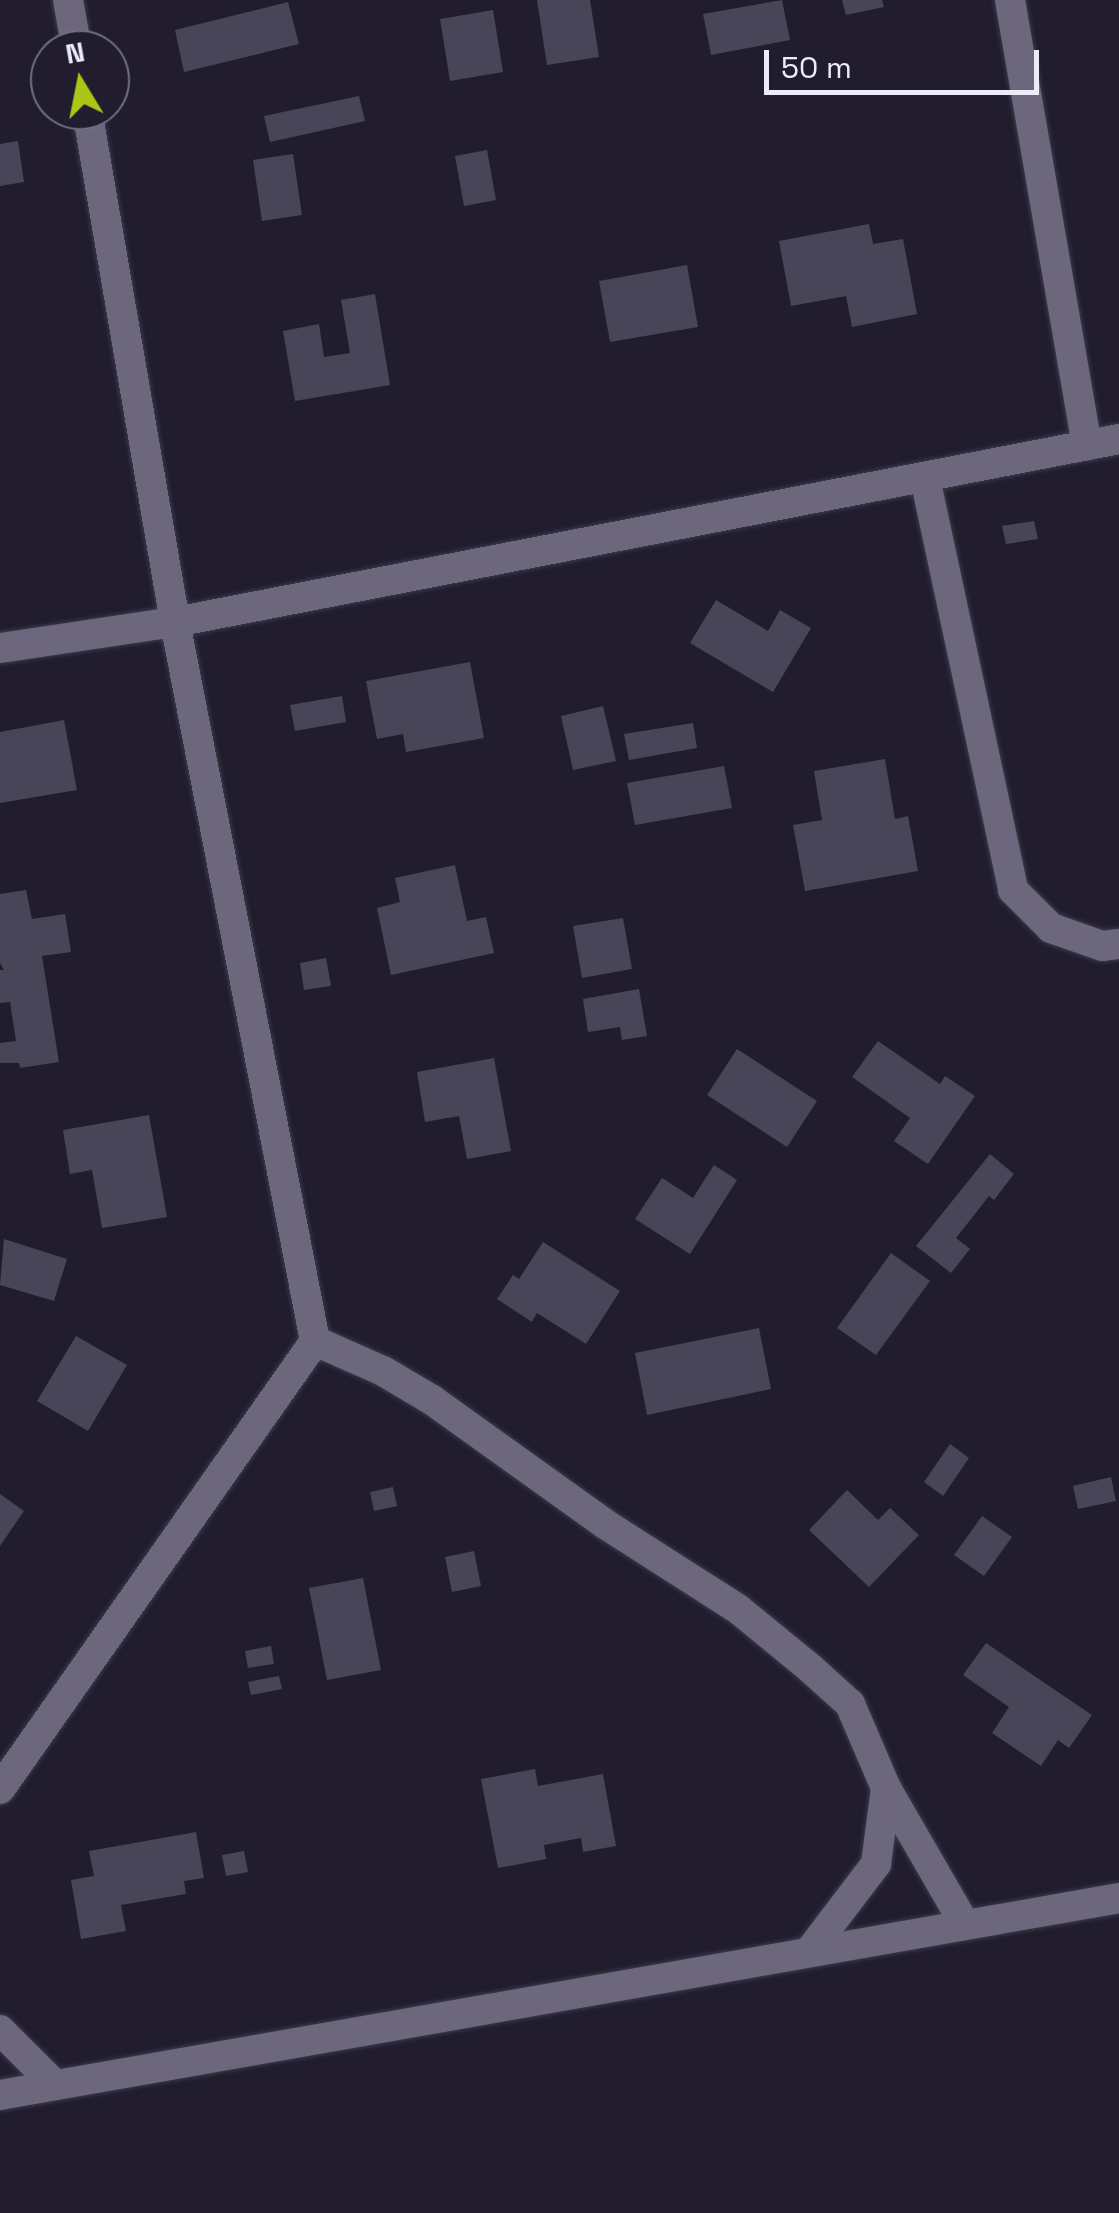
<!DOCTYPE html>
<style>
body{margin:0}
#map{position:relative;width:1119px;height:2213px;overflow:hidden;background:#211d2e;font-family:"Space Grotesk",sans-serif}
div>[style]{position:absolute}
.building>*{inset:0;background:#494559}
.roads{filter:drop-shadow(0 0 2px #3d3948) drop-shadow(0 0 2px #3d3948)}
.minor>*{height:30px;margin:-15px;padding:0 15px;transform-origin:15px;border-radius:15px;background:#6c677d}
span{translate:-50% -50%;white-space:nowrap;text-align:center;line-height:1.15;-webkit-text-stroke:9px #211d2e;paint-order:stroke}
.north{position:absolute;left:30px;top:30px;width:100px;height:100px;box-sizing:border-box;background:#211d2e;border:2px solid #736f7f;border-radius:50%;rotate:350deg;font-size:28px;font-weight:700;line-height:40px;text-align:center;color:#eeebf8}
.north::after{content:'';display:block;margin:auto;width:35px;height:45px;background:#abc616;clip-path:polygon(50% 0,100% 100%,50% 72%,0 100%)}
.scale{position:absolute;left:764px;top:50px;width:275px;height:45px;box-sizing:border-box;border:5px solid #eeebf8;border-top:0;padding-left:12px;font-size:30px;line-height:35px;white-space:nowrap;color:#eeebf8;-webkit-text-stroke:8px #211d2e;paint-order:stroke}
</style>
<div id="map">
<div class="building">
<div style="clip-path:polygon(537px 0,590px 0,599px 57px,547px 65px)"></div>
<div style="clip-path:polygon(782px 0,790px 40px,711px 55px,703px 14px)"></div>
<div style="clip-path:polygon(842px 0,882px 0,884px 7px,846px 15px)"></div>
<div style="clip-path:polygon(288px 2px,299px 44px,184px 72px,175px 30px)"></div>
<div style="clip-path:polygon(493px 10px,503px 72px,450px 81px,440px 19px)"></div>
<div style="clip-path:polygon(359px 96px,365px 121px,270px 142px,264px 116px)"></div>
<div style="clip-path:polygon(18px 141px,24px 182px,0 186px,0 144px)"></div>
<div style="clip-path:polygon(487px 150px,496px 200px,464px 206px,455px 156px)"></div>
<div style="clip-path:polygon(293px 154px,302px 215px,262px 221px,253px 160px)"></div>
<div style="clip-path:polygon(869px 224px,873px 244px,903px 239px,917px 314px,852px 327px,846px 296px,791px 306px,779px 241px)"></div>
<div style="clip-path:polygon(687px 265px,698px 327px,610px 342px,599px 281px)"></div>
<div style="clip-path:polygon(375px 294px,390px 385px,295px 401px,283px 331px,319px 324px,324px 357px,350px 353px,341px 300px)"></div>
<div style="clip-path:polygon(1034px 521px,1038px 539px,1006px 544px,1002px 526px)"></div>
<div style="clip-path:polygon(716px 600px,768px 631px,780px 610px,811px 628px,773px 692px,690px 643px)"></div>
<div style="clip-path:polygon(470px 662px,484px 738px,406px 752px,403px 734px,377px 739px,366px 681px)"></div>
<div style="clip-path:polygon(342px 696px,346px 722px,295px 731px,290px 705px)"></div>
<div style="clip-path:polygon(603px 706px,616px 761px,573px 770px,561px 716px)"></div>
<div style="clip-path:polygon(64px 720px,77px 790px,0 803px,0 732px)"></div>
<div style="clip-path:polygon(693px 723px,697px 748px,629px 760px,624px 734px)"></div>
<div style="clip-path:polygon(885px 759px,895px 819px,908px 816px,918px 871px,805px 891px,793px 825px,822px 820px,814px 771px)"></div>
<div style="clip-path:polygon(724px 766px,732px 808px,635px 825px,627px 783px)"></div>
<div style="clip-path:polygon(455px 865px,467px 921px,486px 917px,494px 953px,391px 975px,377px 908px,400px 902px,395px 878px)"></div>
<div style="clip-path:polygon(26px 890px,32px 919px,65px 914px,71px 952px,42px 956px,59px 1062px,20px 1068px,19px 1063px,0 1063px,0 1043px,16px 1041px,10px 1002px,0 1003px,0 970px,4px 970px,0 963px,0 894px)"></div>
<div style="clip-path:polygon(623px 918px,632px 969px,582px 978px,573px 926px)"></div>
<div style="clip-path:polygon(326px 958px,331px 986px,304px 990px,300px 963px)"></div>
<div style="clip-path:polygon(639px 989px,647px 1036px,622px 1040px,620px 1027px,588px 1032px,583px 999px)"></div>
<div style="clip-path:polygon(878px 1041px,940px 1084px,945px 1076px,975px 1096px,928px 1164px,894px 1141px,910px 1118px,852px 1077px)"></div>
<div style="clip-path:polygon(737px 1049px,817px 1101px,787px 1147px,707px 1095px)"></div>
<div style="clip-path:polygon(494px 1058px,511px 1151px,467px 1159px,459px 1116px,425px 1122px,417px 1072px)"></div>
<div style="clip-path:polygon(149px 1115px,167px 1217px,102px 1228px,92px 1170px,70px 1174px,63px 1130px)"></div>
<div style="clip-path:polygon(990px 1154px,1014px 1174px,994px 1200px,989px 1196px,956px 1238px,970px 1249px,951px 1273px,916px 1246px)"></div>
<div style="clip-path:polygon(714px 1165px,737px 1180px,690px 1254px,635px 1219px,662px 1178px,693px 1198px)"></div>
<div style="clip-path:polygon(4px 1239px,67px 1259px,54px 1301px,0 1285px)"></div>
<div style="clip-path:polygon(543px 1242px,620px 1291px,586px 1344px,537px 1313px,532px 1322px,497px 1299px,513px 1275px,519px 1279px)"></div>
<div style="clip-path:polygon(891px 1253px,930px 1281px,876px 1355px,837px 1328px)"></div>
<div style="clip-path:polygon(759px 1328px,771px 1389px,647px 1415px,635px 1353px)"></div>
<div style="clip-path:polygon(76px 1336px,127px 1365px,88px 1431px,37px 1401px)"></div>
<div style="clip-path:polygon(950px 1444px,969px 1458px,943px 1496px,924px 1482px)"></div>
<div style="clip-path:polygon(1111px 1477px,1116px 1501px,1078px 1509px,1073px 1486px)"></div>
<div style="clip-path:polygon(393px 1487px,397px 1506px,374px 1511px,370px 1492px)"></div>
<div style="clip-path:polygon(847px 1490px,878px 1520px,890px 1508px,919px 1535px,869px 1587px,809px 1530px)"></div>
<div style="clip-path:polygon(0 1494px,24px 1511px,0 1546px)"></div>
<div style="clip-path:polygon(982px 1516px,1012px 1537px,984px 1576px,954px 1555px)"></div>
<div style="clip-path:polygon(474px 1551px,481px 1586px,452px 1592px,445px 1557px)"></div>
<div style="clip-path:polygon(363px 1578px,381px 1670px,327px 1680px,309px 1588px)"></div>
<div style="clip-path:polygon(986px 1643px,1092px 1715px,1069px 1748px,1058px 1740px,1041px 1766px,992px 1733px,1009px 1707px,963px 1675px)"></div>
<div style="clip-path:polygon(271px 1646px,274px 1664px,248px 1668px,245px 1651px)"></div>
<div style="clip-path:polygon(279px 1676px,282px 1689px,251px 1695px,248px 1682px)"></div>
<div style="clip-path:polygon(535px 1769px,538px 1786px,603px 1774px,616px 1846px,583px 1852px,581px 1838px,544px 1845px,546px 1859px,498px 1868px,481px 1779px)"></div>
<div style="clip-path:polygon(196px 1832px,204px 1878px,184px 1881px,186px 1894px,121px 1905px,126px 1931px,81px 1939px,71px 1880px,94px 1876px,89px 1851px)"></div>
<div style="clip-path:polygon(244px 1851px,248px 1872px,226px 1876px,222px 1855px)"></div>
</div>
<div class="roads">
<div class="minor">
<div style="left:68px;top:0;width:51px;rotate:79.8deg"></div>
<div style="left:1010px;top:0;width:452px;rotate:80.2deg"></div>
<div style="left:925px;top:478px;width:421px;rotate:77.9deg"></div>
<div style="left:1013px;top:890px;width:54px;rotate:45deg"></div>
<div style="left:1051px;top:928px;width:54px;rotate:19.4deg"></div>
<div style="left:1102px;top:946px;width:17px;rotate:-7deg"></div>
<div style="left:0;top:648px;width:177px;rotate:-8.5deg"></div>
<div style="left:175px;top:622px;width:962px;rotate:-10.97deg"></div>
<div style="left:315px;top:1341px;width:74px;rotate:23.8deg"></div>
<div style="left:383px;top:1371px;width:57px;rotate:30.6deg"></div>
<div style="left:432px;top:1400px;width:213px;rotate:35.6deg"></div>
<div style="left:605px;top:1524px;width:158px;rotate:32.6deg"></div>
<div style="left:738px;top:1609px;width:93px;rotate:39.3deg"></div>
<div style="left:810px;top:1668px;width:54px;rotate:42deg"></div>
<div style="left:850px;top:1704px;width:91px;rotate:66.8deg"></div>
<div style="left:886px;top:1788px;width:158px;rotate:60deg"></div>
<div style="left:0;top:1789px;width:548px;rotate:-54.89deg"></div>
<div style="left:315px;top:1341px;width:733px;rotate:-101.02deg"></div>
<div style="left:175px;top:622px;width:520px;rotate:-99.75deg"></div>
<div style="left:809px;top:1952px;width:111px;rotate:-52.7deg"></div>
<div style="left:876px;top:1864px;width:77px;rotate:-82.5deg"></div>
<div style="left:0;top:2030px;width:78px;rotate:45deg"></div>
<div style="left:0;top:2095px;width:1136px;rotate:-9.98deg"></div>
</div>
</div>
<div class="north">N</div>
<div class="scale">50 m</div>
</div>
